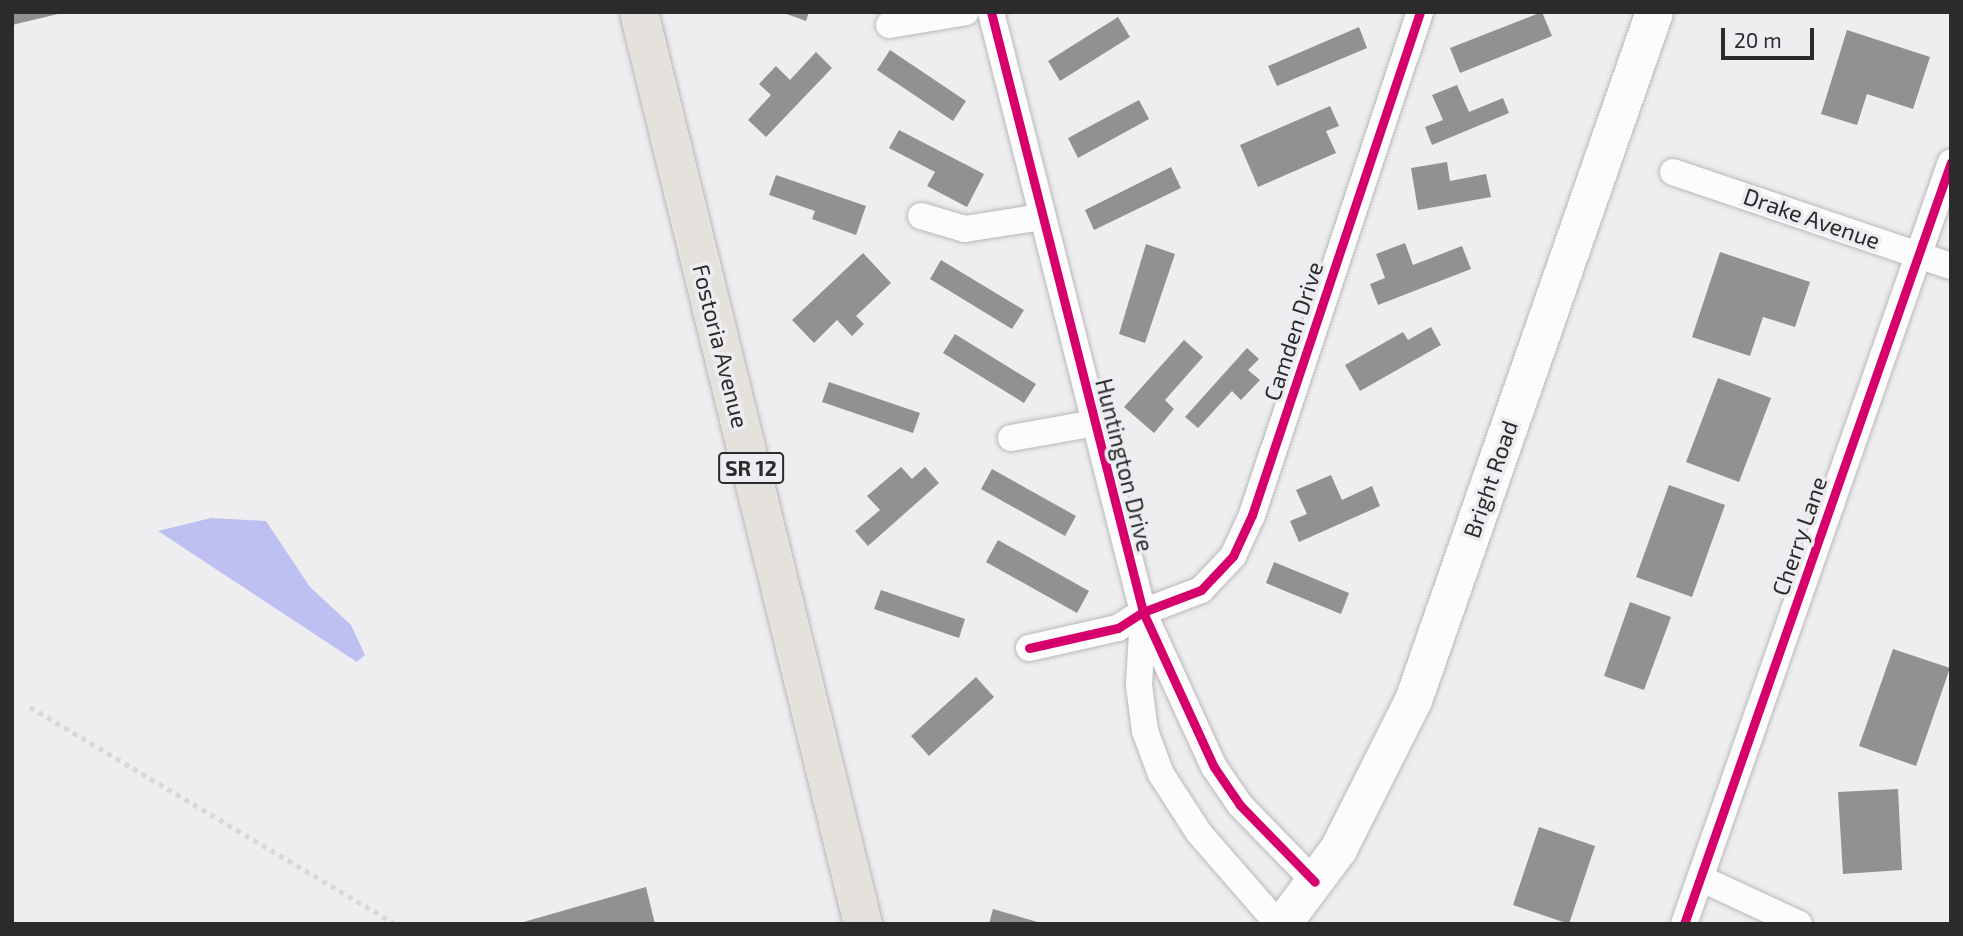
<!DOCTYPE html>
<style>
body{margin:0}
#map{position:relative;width:1963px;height:936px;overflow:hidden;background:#eeeef0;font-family:"Exo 2",sans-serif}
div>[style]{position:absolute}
.water>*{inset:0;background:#bdc0f1}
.building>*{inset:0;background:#919192}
.path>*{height:4.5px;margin-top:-2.25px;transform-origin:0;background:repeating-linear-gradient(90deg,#d8d8d9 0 5px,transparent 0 10px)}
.roads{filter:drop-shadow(0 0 2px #b9b9bb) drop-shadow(0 0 2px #b9b9bb)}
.street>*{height:26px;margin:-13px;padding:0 13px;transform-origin:13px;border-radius:13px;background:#fcfcfd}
.secondary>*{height:37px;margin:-18.5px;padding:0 18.5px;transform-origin:18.5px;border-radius:18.5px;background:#fcfcfd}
.primary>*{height:38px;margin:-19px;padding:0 19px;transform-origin:19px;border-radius:19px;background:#e5e1dc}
.cycleway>*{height:9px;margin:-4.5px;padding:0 4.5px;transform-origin:4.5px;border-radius:4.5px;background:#d6006c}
span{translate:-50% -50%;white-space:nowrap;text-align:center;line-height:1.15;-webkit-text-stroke:7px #ededf1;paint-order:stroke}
.shield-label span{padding:2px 5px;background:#ededf1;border:2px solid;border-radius:5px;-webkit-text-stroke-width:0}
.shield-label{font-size:21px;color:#2b2b2c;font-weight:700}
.street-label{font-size:23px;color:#2b2b2c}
.frame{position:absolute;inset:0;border:14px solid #2b2b2c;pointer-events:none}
.scale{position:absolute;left:1721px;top:28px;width:93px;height:32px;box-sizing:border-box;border:4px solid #2b2b2c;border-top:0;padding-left:9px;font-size:21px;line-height:24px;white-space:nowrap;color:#2b2b2c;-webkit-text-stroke:5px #ededf1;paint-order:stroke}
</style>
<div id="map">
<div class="water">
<div style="clip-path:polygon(211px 518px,266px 521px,310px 587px,351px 625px,365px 655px,357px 662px,158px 531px)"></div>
</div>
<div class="building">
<div style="clip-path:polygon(12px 12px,62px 12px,62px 13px,12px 25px)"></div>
<div style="clip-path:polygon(781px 12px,809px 12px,806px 21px)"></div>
<div style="clip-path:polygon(1542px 12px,1552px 36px,1460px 73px,1450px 48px)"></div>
<div style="clip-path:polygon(1118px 17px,1130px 37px,1060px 81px,1048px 61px)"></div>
<div style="clip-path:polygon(1359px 27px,1367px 48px,1277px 86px,1268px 66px)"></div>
<div style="clip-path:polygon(1847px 30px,1930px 57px,1913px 109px,1867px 94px,1857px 125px,1821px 114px)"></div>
<div style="clip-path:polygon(890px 50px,966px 101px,953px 121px,877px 70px)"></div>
<div style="clip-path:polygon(816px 52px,832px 68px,766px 137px,748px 120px,771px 95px,759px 84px,776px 66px,790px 80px)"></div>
<div style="clip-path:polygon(1457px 85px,1469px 112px,1503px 98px,1509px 113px,1432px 145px,1425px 127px,1443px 120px,1432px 95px)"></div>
<div style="clip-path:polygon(1139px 100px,1149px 119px,1078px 158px,1068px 138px)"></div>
<div style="clip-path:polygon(1330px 106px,1339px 126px,1326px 131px,1336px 153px,1258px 187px,1240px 145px)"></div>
<div style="clip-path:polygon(899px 130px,984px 174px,967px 207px,927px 186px,935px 172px,889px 148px)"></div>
<div style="clip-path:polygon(1447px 162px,1450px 181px,1486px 174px,1491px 197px,1418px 210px,1411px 168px)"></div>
<div style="clip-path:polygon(1171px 167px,1181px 188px,1094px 230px,1085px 210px)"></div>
<div style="clip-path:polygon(776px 175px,866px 206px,856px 235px,812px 219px,815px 211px,769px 195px)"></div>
<div style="clip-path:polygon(1405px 243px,1413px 265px,1462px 246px,1471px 269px,1378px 305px,1370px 284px,1385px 278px,1376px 254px)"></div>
<div style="clip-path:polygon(1146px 244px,1175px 254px,1145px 343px,1119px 334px)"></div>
<div style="clip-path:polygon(1720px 252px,1810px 282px,1795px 327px,1763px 317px,1750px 356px,1692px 337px)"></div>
<div style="clip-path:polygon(863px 253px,891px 283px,856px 316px,864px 324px,852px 336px,837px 320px,814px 343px,792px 320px)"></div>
<div style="clip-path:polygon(941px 260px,1024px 310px,1012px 329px,930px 279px)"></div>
<div style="clip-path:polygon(1431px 327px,1441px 345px,1360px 391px,1345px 365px,1403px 332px,1408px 340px)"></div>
<div style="clip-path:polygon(955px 334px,1036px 384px,1024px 403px,943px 353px)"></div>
<div style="clip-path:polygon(1184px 340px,1203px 357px,1165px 400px,1174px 409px,1154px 433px,1124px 407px)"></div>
<div style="clip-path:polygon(1247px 348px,1259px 359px,1248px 370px,1260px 380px,1241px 400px,1232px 391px,1198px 428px,1185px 417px)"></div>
<div style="clip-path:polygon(1718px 378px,1771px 398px,1739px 482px,1686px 462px)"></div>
<div style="clip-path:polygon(829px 382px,920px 413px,913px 433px,822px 402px)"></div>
<div style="clip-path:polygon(901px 467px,912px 479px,925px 467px,939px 483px,868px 546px,855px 531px,880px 510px,867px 496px)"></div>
<div style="clip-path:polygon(992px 469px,1076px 516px,1065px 536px,981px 489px)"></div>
<div style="clip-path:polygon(1331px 475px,1342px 500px,1372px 486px,1380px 506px,1299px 542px,1290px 521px,1307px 514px,1296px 490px)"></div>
<div style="clip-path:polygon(1669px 485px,1725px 505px,1692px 597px,1636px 577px)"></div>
<div style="clip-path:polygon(998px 540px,1089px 591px,1077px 613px,986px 562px)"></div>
<div style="clip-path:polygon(1274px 562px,1349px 593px,1341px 614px,1266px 583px)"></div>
<div style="clip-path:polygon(881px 590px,965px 619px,959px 638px,874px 609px)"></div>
<div style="clip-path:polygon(1630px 602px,1671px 617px,1644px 690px,1604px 676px)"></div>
<div style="clip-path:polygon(1893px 649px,1950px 668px,1916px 766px,1859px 746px)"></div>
<div style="clip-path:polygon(976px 677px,994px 697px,929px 756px,911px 736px)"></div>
<div style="clip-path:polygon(1898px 789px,1902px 870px,1843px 874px,1838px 792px)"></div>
<div style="clip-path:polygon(1539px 827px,1595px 846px,1569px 924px,1513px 905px)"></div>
<div style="clip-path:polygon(646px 887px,655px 924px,520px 924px,520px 923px)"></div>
<div style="clip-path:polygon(993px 909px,1041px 923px,1041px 924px,989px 924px)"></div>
</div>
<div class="path">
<div style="left:30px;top:707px;width:425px;rotate:30.7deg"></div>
</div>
<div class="roads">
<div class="street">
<div style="left:991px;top:12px;width:619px;rotate:75.78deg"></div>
<div style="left:1143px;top:612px;width:170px;rotate:65.4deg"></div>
<div style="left:1214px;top:767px;width:46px;rotate:55.6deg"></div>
<div style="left:1240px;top:805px;width:107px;rotate:45.8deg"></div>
<div style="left:889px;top:25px;width:78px;rotate:-9.6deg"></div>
<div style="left:1673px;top:172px;width:293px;rotate:18.7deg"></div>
<div style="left:921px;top:216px;width:46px;rotate:16.5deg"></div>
<div style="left:965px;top:229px;width:78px;rotate:-8.9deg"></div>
<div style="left:1011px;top:438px;width:85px;rotate:-10.1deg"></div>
<div style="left:1143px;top:614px;width:71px;rotate:93.2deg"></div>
<div style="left:1139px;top:685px;width:46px;rotate:82.6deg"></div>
<div style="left:1145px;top:731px;width:46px;rotate:69.6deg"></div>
<div style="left:1161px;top:774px;width:70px;rotate:57.2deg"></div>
<div style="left:1199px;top:833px;width:121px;rotate:49deg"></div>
<div style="left:1029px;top:648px;width:91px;rotate:-12.7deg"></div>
<div style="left:1118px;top:628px;width:30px;rotate:-33deg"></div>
<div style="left:1143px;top:612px;width:62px;rotate:-20.8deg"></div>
<div style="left:1201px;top:590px;width:47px;rotate:-46.7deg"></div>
<div style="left:1233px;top:556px;width:45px;rotate:-65.1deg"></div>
<div style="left:1252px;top:515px;width:530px;rotate:-71.53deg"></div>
<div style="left:1700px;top:878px;width:109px;rotate:24.9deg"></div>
<div style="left:1684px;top:924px;width:807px;rotate:-70.69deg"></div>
</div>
<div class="secondary">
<div style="left:1282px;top:924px;width:94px;rotate:-53.3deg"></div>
<div style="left:1338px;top:849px;width:167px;rotate:-63.3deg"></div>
<div style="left:1413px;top:700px;width:729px;rotate:-70.7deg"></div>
</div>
<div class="primary">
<div style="left:639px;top:12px;width:939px;rotate:76.2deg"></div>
</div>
</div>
<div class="cycleway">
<div style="left:991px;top:12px;width:619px;rotate:75.78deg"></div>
<div style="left:1143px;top:612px;width:170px;rotate:65.4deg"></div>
<div style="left:1214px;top:767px;width:46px;rotate:55.6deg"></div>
<div style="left:1240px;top:805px;width:107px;rotate:45.8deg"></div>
<div style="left:1029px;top:648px;width:91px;rotate:-12.7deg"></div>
<div style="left:1118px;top:628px;width:30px;rotate:-33deg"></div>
<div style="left:1143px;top:612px;width:62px;rotate:-20.8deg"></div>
<div style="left:1201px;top:590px;width:47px;rotate:-46.7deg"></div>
<div style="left:1233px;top:556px;width:45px;rotate:-65.1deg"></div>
<div style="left:1252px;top:515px;width:530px;rotate:-71.53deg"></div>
<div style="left:1684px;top:924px;width:807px;rotate:-70.69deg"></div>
</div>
<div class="shield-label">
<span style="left:751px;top:468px">SR 12</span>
</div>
<div class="street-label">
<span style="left:1812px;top:218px;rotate:19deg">Drake Avenue</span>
<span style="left:1293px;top:331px;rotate:-72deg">Camden Drive</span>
<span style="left:721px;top:346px;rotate:76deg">Fostoria Avenue</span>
<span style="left:1125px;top:465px;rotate:76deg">Huntington Drive</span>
<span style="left:1490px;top:479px;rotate:-71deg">Bright Road</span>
<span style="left:1799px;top:536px;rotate:-71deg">Cherry Lane</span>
</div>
<div class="frame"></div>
<div class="scale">20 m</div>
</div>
